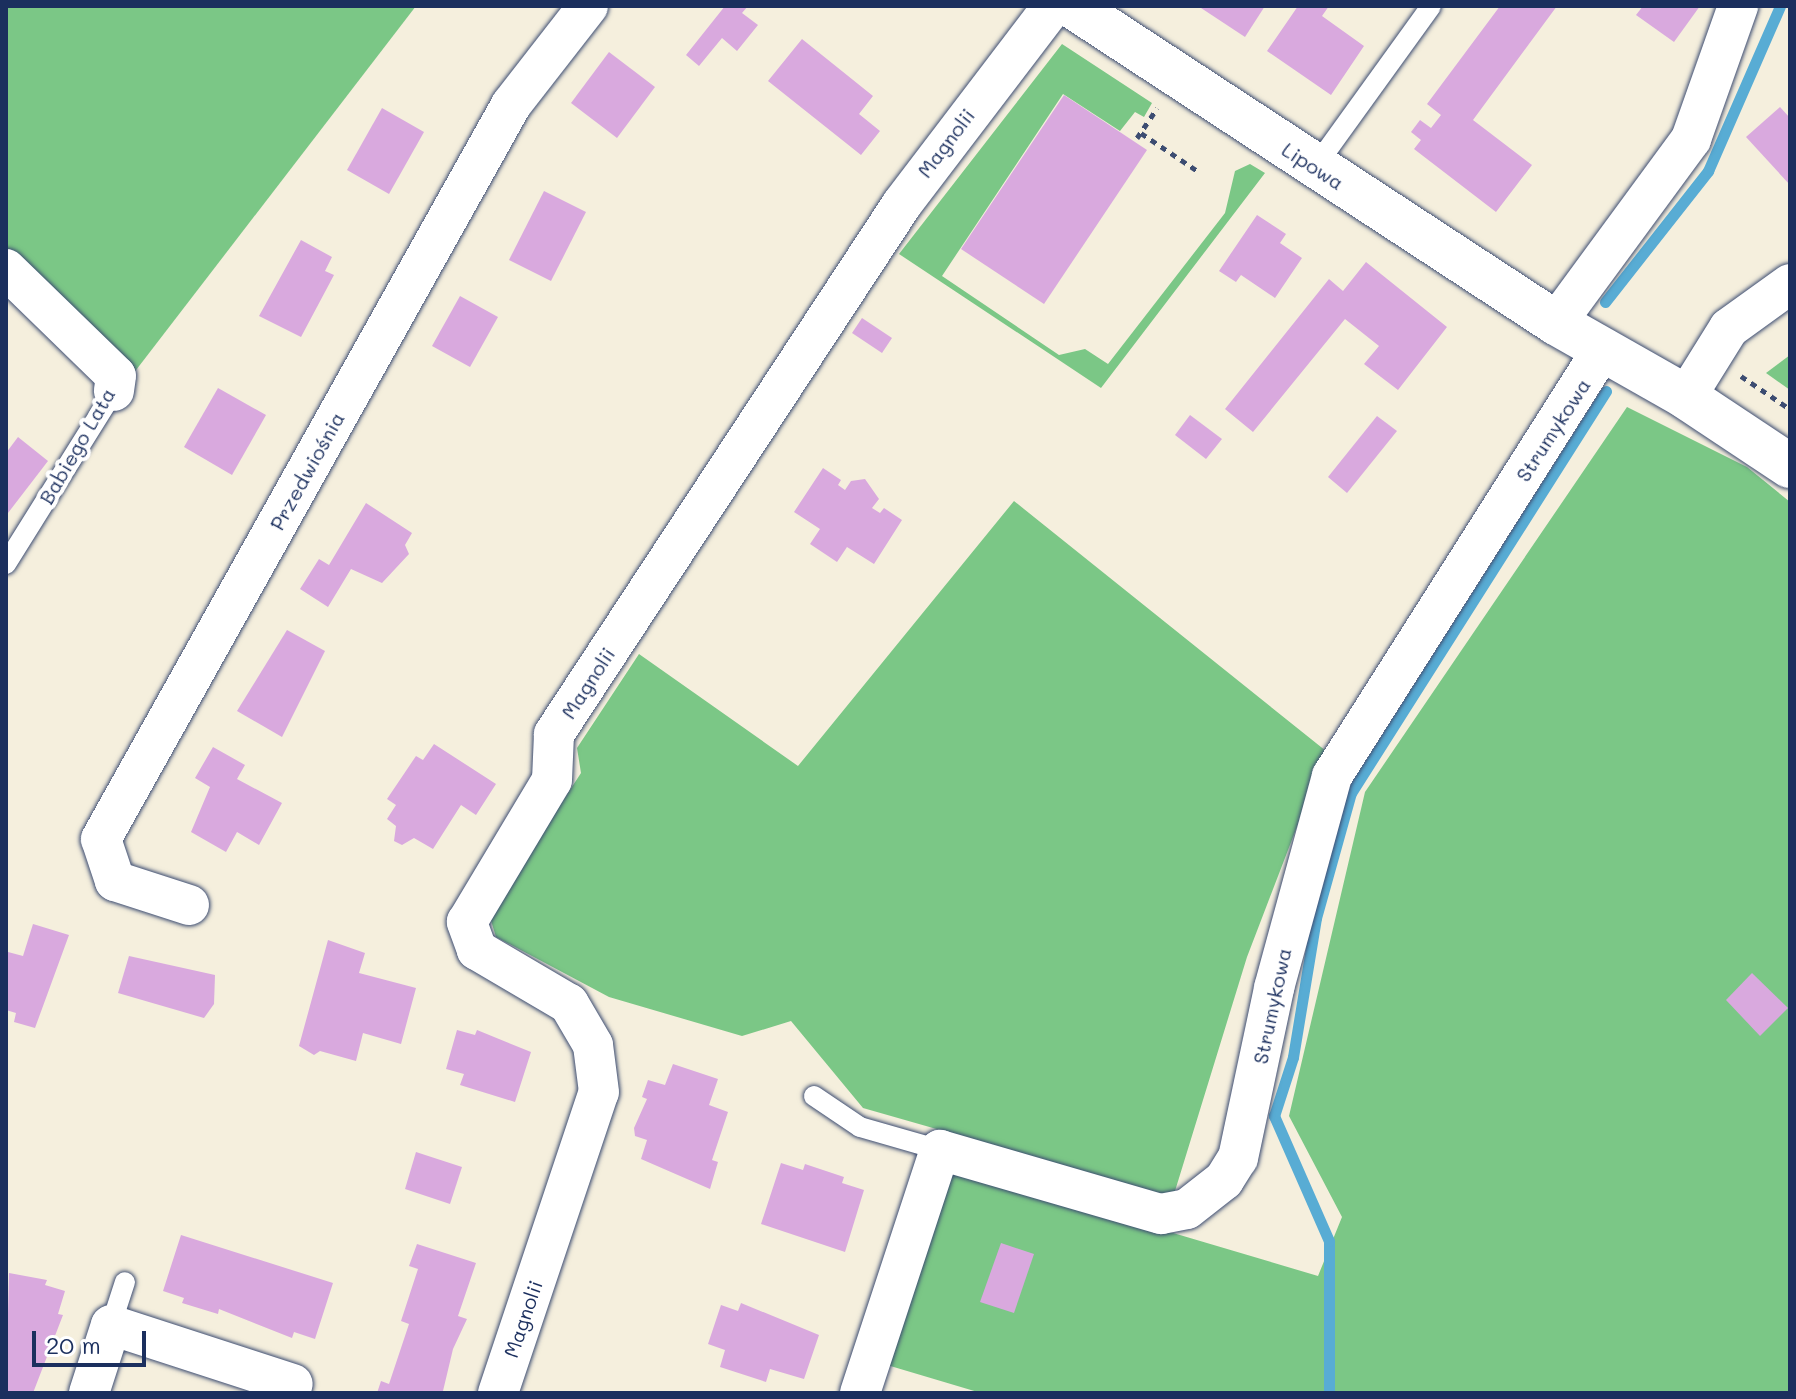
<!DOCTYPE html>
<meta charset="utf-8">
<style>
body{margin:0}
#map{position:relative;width:1796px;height:1399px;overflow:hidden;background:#f5efdd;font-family:Mali,sans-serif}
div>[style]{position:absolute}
.green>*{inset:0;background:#7bc786}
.stream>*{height:11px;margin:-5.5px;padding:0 5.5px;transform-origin:5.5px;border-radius:5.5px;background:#58acd4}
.building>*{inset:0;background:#d9a9de}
.path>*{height:5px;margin-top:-2.5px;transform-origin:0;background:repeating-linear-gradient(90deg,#3c4c71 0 6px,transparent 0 12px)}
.roads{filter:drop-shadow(0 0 2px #3c4c71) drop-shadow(0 0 2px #3c4c71)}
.service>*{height:20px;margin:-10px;padding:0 10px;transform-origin:10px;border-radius:10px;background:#fff}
.minor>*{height:40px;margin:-20px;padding:0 20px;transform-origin:20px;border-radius:20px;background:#fff}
.tertiary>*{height:44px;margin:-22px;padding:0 22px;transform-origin:22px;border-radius:22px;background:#fff}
span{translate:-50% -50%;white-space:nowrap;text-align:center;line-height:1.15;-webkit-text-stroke:8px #fff;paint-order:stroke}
.street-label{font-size:20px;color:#1b2f5e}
.frame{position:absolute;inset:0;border:8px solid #1b2f5e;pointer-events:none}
.scale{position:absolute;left:32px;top:1331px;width:114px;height:36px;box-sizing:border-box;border:4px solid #1b2f5e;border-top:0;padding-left:10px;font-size:24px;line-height:28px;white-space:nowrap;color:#1b2f5e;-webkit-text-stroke:6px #fff;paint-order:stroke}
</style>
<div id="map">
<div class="green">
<div style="clip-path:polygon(6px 6px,416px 6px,133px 374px,6px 249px)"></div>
<div style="clip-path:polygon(1062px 44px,1152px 103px,1144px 117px,1135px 112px,1120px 131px,1063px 94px,942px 276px,1059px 355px,1085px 349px,1108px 364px,1225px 213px,1235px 171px,1250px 164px,1265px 173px,1101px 388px,899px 254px)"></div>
<div style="clip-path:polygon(1790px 355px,1790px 390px,1766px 373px)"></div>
<div style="clip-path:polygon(1627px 407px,1747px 467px,1790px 502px,1790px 1393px,981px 1393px,887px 1365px,961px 1136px,863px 1108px,791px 1021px,742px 1036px,609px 997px,496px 937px,489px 914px,581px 773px,577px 748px,639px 654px,798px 766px,1014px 501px,1326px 751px,1247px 957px,1163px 1230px,1318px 1276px,1342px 1217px,1289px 1116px,1365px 792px)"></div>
</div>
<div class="stream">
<div style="left:1605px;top:302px;width:167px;rotate:-51.8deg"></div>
<div style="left:1708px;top:171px;width:180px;rotate:-66.4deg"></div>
<div style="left:1329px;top:1393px;width:152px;rotate:-90deg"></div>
<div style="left:1329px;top:1241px;width:137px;rotate:-113.7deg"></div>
<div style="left:1274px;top:1116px;width:62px;rotate:-72.1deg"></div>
<div style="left:1293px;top:1057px;width:141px;rotate:-80.6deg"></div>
<div style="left:1316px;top:918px;width:130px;rotate:-74.4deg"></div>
<div style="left:1351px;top:793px;width:476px;rotate:-57.6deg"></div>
</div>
<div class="building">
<div style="clip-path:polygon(725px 6px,748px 6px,742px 13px,758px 25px,737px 51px,722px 38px,699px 66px,686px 55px)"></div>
<div style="clip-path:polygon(1198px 6px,1265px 6px,1245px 37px)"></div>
<div style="clip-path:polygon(1298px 6px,1329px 6px,1322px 16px,1364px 46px,1331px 95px,1267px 51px)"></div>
<div style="clip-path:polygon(1500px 6px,1557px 6px,1473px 120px,1532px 165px,1496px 212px,1414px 149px,1421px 140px,1411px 132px,1420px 120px,1431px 128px,1441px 115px,1427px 104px)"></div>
<div style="clip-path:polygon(1643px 6px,1700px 6px,1674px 42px,1636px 15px)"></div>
<div style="clip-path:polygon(802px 39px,873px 96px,859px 114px,880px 131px,861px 155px,768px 81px)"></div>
<div style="clip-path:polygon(609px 52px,655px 87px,617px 138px,571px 103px)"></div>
<div style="clip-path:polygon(1064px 95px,1147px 150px,1044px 304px,961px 249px)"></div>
<div style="clip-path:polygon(1780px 107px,1790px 118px,1790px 185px,1746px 137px)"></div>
<div style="clip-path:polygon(382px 108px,424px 132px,389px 194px,347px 170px)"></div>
<div style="clip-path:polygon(544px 191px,586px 212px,551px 281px,509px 260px)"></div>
<div style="clip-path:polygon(1257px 215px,1286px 234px,1280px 243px,1302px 258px,1275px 298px,1241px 275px,1236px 282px,1219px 271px)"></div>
<div style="clip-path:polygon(301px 240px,332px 257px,325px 271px,334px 275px,301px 337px,259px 316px)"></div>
<div style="clip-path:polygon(1366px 262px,1447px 327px,1398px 390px,1364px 364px,1379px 346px,1345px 319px,1253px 432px,1225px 409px,1329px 279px,1343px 291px)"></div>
<div style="clip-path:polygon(460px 296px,498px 317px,470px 367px,432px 346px)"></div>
<div style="clip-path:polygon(862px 318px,892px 338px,882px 353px,852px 333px)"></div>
<div style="clip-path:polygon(218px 388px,266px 415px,232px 475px,184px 447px)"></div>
<div style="clip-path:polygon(1190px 415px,1222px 439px,1206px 459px,1175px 435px)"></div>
<div style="clip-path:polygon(1377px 416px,1397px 431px,1347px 493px,1328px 477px)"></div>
<div style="clip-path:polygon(18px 437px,48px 461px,8px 513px,6px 453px)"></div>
<div style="clip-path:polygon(823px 468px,841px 480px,838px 485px,845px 490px,851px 481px,865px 479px,879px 499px,872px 508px,880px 513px,884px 508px,902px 520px,874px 564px,847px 547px,837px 562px,810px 544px,820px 529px,794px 512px)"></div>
<div style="clip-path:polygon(366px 503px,412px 533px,405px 545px,409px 554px,382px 583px,351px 569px,328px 607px,300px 589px,319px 559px,329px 565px)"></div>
<div style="clip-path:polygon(287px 630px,325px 651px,282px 737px,237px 711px)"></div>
<div style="clip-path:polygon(434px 744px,496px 784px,476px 815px,461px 805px,433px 849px,414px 838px,402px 845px,394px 841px,396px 826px,387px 819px,396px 805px,387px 799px,416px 756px,423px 760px)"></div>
<div style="clip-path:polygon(213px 747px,245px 765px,237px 779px,282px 803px,259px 845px,237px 832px,226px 852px,191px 832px,210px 787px,195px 778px)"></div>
<div style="clip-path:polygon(33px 924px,69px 935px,35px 1028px,14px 1022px,16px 1013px,6px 1010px,6px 957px,8px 952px,23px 956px)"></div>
<div style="clip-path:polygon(328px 940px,365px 953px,359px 973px,416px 988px,401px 1044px,363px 1033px,356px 1061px,320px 1051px,314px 1055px,299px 1046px)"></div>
<div style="clip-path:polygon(129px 956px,215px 975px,214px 1004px,204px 1018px,118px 993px)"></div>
<div style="clip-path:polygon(1752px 973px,1788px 1008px,1760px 1036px,1726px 1000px)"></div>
<div style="clip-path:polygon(457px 1030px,475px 1035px,477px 1030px,531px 1052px,515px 1102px,460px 1085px,464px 1074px,446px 1069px)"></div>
<div style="clip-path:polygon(673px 1064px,718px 1079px,709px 1105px,728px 1112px,712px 1160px,718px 1162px,710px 1189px,641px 1159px,647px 1140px,635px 1136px,634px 1128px,647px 1099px,642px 1097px,648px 1080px,665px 1085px)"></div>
<div style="clip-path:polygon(416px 1152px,462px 1167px,450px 1204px,405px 1189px)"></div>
<div style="clip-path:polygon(781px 1163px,803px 1170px,805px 1164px,844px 1177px,842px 1183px,864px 1190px,845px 1252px,761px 1224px)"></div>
<div style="clip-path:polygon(181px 1235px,333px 1283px,315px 1339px,294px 1332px,292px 1338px,219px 1309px,218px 1314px,182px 1303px,184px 1298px,163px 1291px)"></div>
<div style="clip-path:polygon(1001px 1243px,1034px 1254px,1014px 1313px,980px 1302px)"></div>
<div style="clip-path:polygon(417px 1244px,476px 1263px,458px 1316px,467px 1319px,453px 1349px,443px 1391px,377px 1393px,381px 1381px,389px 1384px,409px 1324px,401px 1321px,418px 1269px,409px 1266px)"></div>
<div style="clip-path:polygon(9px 1273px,47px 1280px,45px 1285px,65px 1291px,58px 1314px,63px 1315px,33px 1393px,6px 1393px)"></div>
<div style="clip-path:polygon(741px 1303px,819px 1335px,804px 1379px,770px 1369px,766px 1382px,720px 1367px,725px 1350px,708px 1344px,721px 1305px,738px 1311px)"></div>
</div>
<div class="path">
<div style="left:1141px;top:133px;width:70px;rotate:33.9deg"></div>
<div style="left:1137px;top:138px;width:36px;rotate:-56deg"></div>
<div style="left:1741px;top:376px;width:59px;rotate:34deg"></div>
</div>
<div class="roads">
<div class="service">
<div style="left:1315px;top:167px;width:198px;rotate:-54.2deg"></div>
<div style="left:6px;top:564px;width:204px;rotate:-58deg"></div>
<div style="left:814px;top:1096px;width:55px;rotate:34deg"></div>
<div style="left:860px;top:1127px;width:83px;rotate:16deg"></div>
<div style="left:111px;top:1325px;width:45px;rotate:-72deg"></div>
</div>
<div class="minor">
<div style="left:6px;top:269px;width:153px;rotate:44.2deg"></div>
<div style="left:116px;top:376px;width:15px;rotate:98deg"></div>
<div style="left:1556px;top:323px;width:228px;rotate:-53.7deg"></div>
<div style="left:1691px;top:139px;width:141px;rotate:-70.5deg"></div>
<div style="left:1686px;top:397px;width:81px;rotate:-58.1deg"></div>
<div style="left:1729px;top:328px;width:75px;rotate:-35.8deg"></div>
<div style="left:189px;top:905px;width:78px;rotate:-162deg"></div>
<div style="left:115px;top:881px;width:44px;rotate:-108.4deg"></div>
<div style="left:101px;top:839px;width:841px;rotate:-60.81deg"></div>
<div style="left:511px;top:105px;width:125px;rotate:-52.1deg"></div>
<div style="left:89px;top:1393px;width:71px;rotate:-72.1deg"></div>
<div style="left:111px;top:1325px;width:191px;rotate:18deg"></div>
<div style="left:498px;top:1393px;width:317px;rotate:-71.5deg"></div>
<div style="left:599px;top:1092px;width:47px;rotate:-97.3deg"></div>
<div style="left:593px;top:1045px;width:48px;rotate:-120.3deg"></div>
<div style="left:569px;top:1004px;width:107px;rotate:-149.6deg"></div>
<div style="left:477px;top:950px;width:30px;rotate:-110deg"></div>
<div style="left:467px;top:922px;width:165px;rotate:-59.1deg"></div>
<div style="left:552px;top:780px;width:46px;rotate:-87.5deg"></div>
<div style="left:554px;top:734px;width:634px;rotate:-56.71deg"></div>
<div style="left:902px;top:204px;width:249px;rotate:-52.7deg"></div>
<div style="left:860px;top:1393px;width:256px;rotate:-71.8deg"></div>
<div style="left:940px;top:1150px;width:230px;rotate:16.2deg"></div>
<div style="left:1161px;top:1214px;width:26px;rotate:-11deg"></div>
<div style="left:1187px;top:1209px;width:47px;rotate:-38.1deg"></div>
<div style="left:1224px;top:1180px;width:26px;rotate:-58deg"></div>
<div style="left:1238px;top:1158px;width:174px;rotate:-78deg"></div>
<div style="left:1274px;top:988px;width:220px;rotate:-74.7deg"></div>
<div style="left:1332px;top:776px;width:504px;rotate:-57.63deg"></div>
</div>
<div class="tertiary">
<div style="left:1072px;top:6px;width:579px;rotate:33.22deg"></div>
<div style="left:1556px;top:323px;width:150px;rotate:29.6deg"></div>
<div style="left:1686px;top:397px;width:125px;rotate:33.6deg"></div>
</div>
</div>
<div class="street-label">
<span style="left:946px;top:143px;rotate:-53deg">Magnolii</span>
<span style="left:1313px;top:166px;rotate:33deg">Lipowa</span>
<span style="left:1553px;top:430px;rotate:-57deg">Strumykowa</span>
<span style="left:77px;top:446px;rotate:-60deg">Babiego Lata</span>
<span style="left:307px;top:471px;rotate:-61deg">Przedwiośnia</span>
<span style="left:588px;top:683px;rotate:-57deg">Magnolii</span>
<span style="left:1272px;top:1006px;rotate:-78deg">Strumykowa</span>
<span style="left:523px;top:1319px;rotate:-71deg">Magnolii</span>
</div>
<div class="frame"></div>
<div class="scale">20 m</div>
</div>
